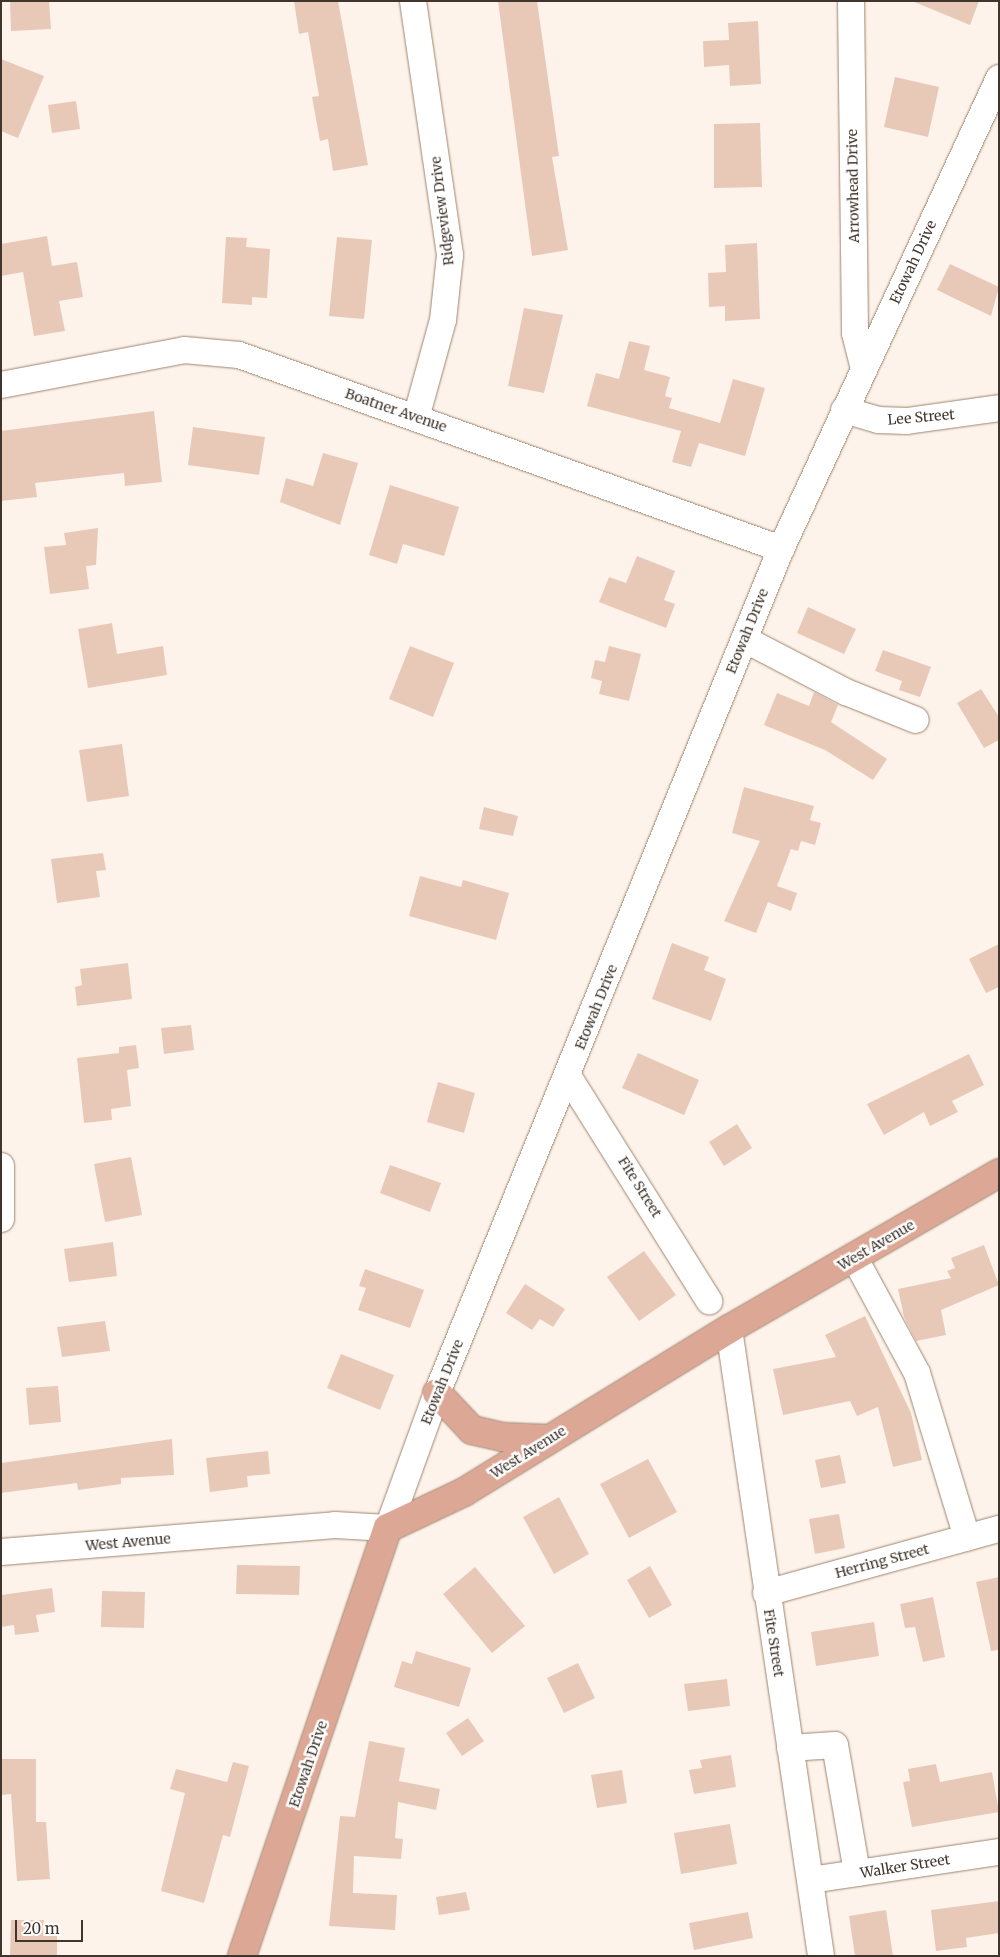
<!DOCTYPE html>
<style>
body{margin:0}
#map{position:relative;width:1000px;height:1957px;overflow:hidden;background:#fef3ea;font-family:Merriweather,serif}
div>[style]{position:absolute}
.building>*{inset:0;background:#e8c9b8}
.roads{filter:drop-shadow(0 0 1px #9d8570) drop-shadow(0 0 1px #9d8570)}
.minor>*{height:26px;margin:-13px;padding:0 13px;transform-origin:13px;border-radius:13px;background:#fff}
.major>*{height:28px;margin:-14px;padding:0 14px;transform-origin:14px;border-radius:14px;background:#dda795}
span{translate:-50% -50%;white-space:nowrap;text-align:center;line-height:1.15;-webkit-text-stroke:5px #fff;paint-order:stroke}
.street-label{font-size:14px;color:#40362d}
.frame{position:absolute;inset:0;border:2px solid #40362d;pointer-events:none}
.scale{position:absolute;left:15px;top:1920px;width:68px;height:22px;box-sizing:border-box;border:2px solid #40362d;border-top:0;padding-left:6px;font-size:15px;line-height:18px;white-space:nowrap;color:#40362d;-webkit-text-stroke:4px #fff;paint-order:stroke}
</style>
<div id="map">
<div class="building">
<div style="clip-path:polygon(10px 1px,49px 1px,51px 29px,11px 31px)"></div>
<div style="clip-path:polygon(294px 1px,338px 1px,368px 165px,333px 171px,328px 139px,320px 141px,312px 97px,319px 96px,308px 32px,299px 34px)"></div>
<div style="clip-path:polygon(498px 1px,537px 1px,559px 156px,552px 157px,568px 250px,532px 256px)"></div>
<div style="clip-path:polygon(912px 1px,979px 1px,970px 25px)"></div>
<div style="clip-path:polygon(758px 21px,761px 84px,730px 86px,729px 65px,704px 67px,703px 41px,729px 40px,728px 23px)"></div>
<div style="clip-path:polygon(1px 59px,44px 76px,18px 138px,1px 131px)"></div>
<div style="clip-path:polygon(895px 77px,939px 87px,928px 137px,884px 127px)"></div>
<div style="clip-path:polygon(76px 101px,80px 129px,52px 133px,48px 105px)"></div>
<div style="clip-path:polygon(760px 123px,762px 187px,714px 188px,714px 124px)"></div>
<div style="clip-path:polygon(47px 236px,52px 266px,77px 262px,83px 297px,59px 301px,65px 331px,34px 336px,23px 272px,1px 276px,1px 244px)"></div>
<div style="clip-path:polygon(226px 237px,247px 238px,246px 247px,270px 249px,267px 298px,252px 297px,252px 305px,222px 303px)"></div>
<div style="clip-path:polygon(337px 237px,372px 240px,364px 319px,329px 316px)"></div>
<div style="clip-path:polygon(757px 243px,760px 319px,725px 321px,725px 306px,709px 307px,708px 273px,726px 272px,725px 245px)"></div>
<div style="clip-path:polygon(950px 264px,999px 287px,991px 316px,937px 290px)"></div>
<div style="clip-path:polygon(524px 308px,563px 315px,544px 393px,508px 386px)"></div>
<div style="clip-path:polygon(629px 341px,650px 346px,644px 370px,670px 377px,665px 396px,672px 398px,669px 408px,720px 423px,733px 379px,765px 388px,745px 456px,699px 443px,691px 467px,672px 462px,681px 431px,587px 406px,596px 373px,619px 379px)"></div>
<div style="clip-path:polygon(154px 411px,162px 482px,125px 486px,124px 473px,35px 483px,37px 497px,1px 501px,1px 431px)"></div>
<div style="clip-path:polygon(193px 427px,265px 437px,259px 475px,188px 465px)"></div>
<div style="clip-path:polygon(323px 453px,358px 463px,340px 525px,280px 502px,286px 478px,313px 486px)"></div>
<div style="clip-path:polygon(390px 485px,459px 507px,444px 556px,403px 544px,397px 564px,369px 555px)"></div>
<div style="clip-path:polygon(98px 528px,96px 565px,86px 566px,89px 589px,50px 594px,44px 547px,66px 545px,64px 533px)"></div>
<div style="clip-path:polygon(637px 556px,675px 571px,664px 600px,675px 604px,666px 628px,599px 602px,609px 577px,626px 583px)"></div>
<div style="clip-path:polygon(808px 607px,856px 629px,844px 654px,797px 633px)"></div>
<div style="clip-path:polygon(112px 623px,117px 654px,163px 646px,167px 675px,88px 688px,78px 629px)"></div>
<div style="clip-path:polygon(410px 646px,454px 663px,433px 717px,389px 699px)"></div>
<div style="clip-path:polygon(609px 646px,641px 654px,629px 701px,599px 694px,602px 681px,591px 678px,595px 660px,605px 662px)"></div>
<div style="clip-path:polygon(883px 650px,931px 667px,920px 697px,899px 690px,902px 681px,875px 671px)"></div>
<div style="clip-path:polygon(981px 689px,999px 717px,999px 740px,984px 748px,957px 703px)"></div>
<div style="clip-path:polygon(814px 692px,838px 705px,831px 722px,887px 759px,873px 780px,825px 750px,764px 725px,777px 693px,809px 706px)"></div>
<div style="clip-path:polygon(122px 744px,129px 796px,87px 802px,79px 750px)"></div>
<div style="clip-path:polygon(744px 787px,814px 806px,810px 820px,821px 823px,815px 845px,801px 841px,798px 851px,791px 849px,777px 886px,797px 893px,791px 911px,768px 902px,756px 933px,724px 921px,760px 841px,732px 833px)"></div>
<div style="clip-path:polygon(484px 807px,518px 816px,513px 836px,479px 829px)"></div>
<div style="clip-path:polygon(103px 853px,106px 870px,96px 871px,100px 897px,57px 903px,51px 859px)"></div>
<div style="clip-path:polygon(420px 876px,461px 887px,463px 880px,509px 893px,496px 940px,409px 916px)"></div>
<div style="clip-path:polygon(672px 943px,709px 957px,704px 970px,726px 979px,711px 1021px,652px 999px)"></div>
<div style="clip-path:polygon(999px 944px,999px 987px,986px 993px,969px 959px)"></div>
<div style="clip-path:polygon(128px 963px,132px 999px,77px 1006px,75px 987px,82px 985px,80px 969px)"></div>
<div style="clip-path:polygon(191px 1025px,194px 1050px,164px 1054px,161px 1028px)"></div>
<div style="clip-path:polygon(136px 1045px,139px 1068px,127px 1070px,131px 1106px,111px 1109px,112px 1120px,84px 1123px,77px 1058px,119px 1053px,119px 1047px)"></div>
<div style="clip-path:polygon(638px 1053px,699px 1080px,684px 1115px,622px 1088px)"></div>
<div style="clip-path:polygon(969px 1054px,984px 1085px,952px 1101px,958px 1112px,930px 1126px,924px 1112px,884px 1135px,867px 1104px)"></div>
<div style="clip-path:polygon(438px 1082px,475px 1093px,464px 1133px,427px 1122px)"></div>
<div style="clip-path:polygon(737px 1124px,752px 1148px,724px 1166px,709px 1142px)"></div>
<div style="clip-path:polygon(131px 1157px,142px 1215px,105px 1222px,94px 1164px)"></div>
<div style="clip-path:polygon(390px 1165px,441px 1183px,430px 1212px,380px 1193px)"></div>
<div style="clip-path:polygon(113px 1242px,117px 1276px,69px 1282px,64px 1249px)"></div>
<div style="clip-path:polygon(984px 1245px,999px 1285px,941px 1310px,946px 1335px,916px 1341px,904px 1317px,898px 1289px,951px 1278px,947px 1271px,955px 1268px,951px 1258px)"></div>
<div style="clip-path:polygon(644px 1251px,676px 1295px,639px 1321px,607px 1277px)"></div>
<div style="clip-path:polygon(365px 1269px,424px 1290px,410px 1328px,358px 1310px,366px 1288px,359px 1286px)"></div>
<div style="clip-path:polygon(525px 1284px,565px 1309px,553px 1327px,540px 1319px,532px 1330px,506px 1313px)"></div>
<div style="clip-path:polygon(865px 1316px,911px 1413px,922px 1460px,893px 1467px,878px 1407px,857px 1416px,850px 1401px,783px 1415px,773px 1369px,836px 1357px,825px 1335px)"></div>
<div style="clip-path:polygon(105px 1321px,110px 1351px,62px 1357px,57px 1327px)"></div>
<div style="clip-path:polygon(341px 1354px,394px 1375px,380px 1410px,327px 1388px)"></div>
<div style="clip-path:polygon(58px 1386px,61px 1422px,29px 1425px,26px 1388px)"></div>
<div style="clip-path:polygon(172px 1439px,174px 1475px,121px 1478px,121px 1484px,78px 1490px,77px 1483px,1px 1493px,1px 1463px)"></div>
<div style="clip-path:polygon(268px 1451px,270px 1474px,247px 1476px,248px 1487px,210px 1492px,206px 1458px)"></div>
<div style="clip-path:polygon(840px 1455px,846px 1483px,821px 1488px,815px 1460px)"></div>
<div style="clip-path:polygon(648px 1459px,677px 1512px,629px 1538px,600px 1484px)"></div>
<div style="clip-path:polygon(559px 1497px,589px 1554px,554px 1574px,523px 1517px)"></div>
<div style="clip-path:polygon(839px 1514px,845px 1548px,815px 1554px,809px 1519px)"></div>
<div style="clip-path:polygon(237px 1565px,300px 1566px,299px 1595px,236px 1594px)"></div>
<div style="clip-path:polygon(650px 1566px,672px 1605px,649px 1618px,627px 1580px)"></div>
<div style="clip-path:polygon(475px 1567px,525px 1626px,492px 1653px,443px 1594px)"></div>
<div style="clip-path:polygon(999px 1577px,999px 1650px,991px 1651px,976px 1582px)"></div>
<div style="clip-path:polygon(52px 1588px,55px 1612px,36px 1615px,39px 1632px,15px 1635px,14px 1625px,1px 1627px,1px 1595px)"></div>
<div style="clip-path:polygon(102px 1591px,145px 1592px,144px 1628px,101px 1627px)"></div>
<div style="clip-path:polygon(933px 1597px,945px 1657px,923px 1662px,915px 1627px,905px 1628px,900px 1604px)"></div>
<div style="clip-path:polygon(874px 1622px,879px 1656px,816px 1666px,811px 1632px)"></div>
<div style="clip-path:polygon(416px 1651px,471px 1668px,459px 1707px,394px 1687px,402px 1661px,412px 1664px)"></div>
<div style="clip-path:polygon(578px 1663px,595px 1698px,564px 1713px,547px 1678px)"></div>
<div style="clip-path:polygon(727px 1679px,730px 1706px,688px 1711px,684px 1684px)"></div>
<div style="clip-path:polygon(468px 1718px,484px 1741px,462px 1756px,446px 1733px)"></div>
<div style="clip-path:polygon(369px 1741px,405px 1748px,399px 1781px,440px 1789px,436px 1810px,398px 1802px,395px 1838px,403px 1839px,401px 1859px,354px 1856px,353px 1893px,397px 1895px,395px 1930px,329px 1926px,340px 1816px,355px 1817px)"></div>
<div style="clip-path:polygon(731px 1755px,736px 1787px,694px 1794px,689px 1770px,702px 1768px,700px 1760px)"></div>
<div style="clip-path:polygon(1px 1759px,36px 1759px,36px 1822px,46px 1822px,50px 1879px,17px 1881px,11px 1794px,1px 1795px)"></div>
<div style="clip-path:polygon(233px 1762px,249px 1766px,230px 1837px,223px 1835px,204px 1903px,161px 1891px,185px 1793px,170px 1789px,176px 1769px,227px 1782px)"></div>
<div style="clip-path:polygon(936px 1764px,940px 1782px,992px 1772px,999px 1812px,912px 1827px,903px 1782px,910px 1781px,908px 1769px)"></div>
<div style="clip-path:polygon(622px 1770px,627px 1803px,597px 1808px,591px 1775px)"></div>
<div style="clip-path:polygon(730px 1824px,737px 1864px,681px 1874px,674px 1833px)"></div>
<div style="clip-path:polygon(466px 1892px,470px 1910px,439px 1915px,436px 1897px)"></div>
<div style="clip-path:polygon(999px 1901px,999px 1933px,966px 1938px,967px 1947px,936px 1951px,931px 1910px)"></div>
<div style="clip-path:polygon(886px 1910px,893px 1956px,855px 1956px,849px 1916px)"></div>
<div style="clip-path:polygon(748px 1912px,753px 1938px,694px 1950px,689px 1923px)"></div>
<div style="clip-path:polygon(11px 1920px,44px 1920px,43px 1935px,57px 1935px,57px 1956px,10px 1956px)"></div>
</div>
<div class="roads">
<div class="minor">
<div style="left:413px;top:1px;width:257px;rotate:81.7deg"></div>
<div style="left:450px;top:255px;width:65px;rotate:96.1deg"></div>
<div style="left:443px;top:320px;width:102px;rotate:105.4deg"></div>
<div style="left:851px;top:1px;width:332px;rotate:89.3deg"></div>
<div style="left:855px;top:333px;width:37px;rotate:76deg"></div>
<div style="left:1px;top:385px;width:186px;rotate:-10.8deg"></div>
<div style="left:184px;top:350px;width:55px;rotate:5.2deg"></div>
<div style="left:239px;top:355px;width:576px;rotate:19.69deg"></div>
<div style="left:844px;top:410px;width:35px;rotate:16deg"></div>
<div style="left:878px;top:420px;width:29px;rotate:2deg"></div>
<div style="left:907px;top:421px;width:93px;rotate:-8deg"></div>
<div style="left:744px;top:639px;width:115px;rotate:27.5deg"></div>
<div style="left:846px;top:692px;width:75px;rotate:21.8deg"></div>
<div style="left:568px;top:1076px;width:266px;rotate:57.9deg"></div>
<div style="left:1px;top:1166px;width:53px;rotate:90deg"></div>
<div style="left:854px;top:1257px;width:132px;rotate:61.5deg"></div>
<div style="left:917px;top:1373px;width:172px;rotate:73.1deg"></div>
<div style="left:729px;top:1329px;width:634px;rotate:81.65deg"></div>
<div style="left:1px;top:1552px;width:335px;rotate:-4.6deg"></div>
<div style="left:335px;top:1525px;width:53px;rotate:3.2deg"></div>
<div style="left:388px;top:1528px;width:144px;rotate:-70.1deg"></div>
<div style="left:437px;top:1393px;width:911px;rotate:-67.83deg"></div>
<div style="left:781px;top:549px;width:519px;rotate:-65.16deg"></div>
<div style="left:766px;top:1593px;width:242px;rotate:-15.4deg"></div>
<div style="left:790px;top:1748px;width:45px;rotate:-3.8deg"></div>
<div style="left:835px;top:1745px;width:130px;rotate:80.2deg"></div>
<div style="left:811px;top:1880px;width:190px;rotate:-8.5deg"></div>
</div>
<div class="major">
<div style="left:437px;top:1393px;width:51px;rotate:46.6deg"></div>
<div style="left:472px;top:1430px;width:31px;rotate:13deg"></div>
<div style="left:502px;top:1437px;width:47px;rotate:2.4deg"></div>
<div style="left:242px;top:1956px;width:452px;rotate:-71.2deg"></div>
<div style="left:388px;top:1528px;width:84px;rotate:-25.3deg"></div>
<div style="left:464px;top:1492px;width:311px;rotate:-31.6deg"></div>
<div style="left:729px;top:1329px;width:312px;rotate:-30deg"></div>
</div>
</div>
<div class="street-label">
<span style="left:853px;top:186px;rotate:-91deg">Arrowhead Drive</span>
<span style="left:442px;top:211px;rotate:-97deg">Ridgeview Drive</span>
<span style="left:913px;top:262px;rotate:-65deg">Etowah Drive</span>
<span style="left:396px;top:410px;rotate:19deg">Boatner Avenue</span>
<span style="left:921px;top:417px;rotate:-5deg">Lee Street</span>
<span style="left:747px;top:631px;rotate:-68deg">Etowah Drive</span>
<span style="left:596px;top:1007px;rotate:-68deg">Etowah Drive</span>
<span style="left:640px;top:1187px;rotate:58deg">Fite Street</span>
<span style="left:876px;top:1245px;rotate:-30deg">West Avenue</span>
<span style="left:442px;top:1382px;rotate:-68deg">Etowah Drive</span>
<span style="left:528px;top:1452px;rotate:-32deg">West Avenue</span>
<span style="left:128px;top:1542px;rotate:-5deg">West Avenue</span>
<span style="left:882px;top:1561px;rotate:-15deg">Herring Street</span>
<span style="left:774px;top:1643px;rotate:81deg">Fite Street</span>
<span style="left:308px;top:1764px;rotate:-71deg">Etowah Drive</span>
<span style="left:905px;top:1866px;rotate:-9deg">Walker Street</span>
</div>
<div class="frame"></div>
<div class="scale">20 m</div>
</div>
